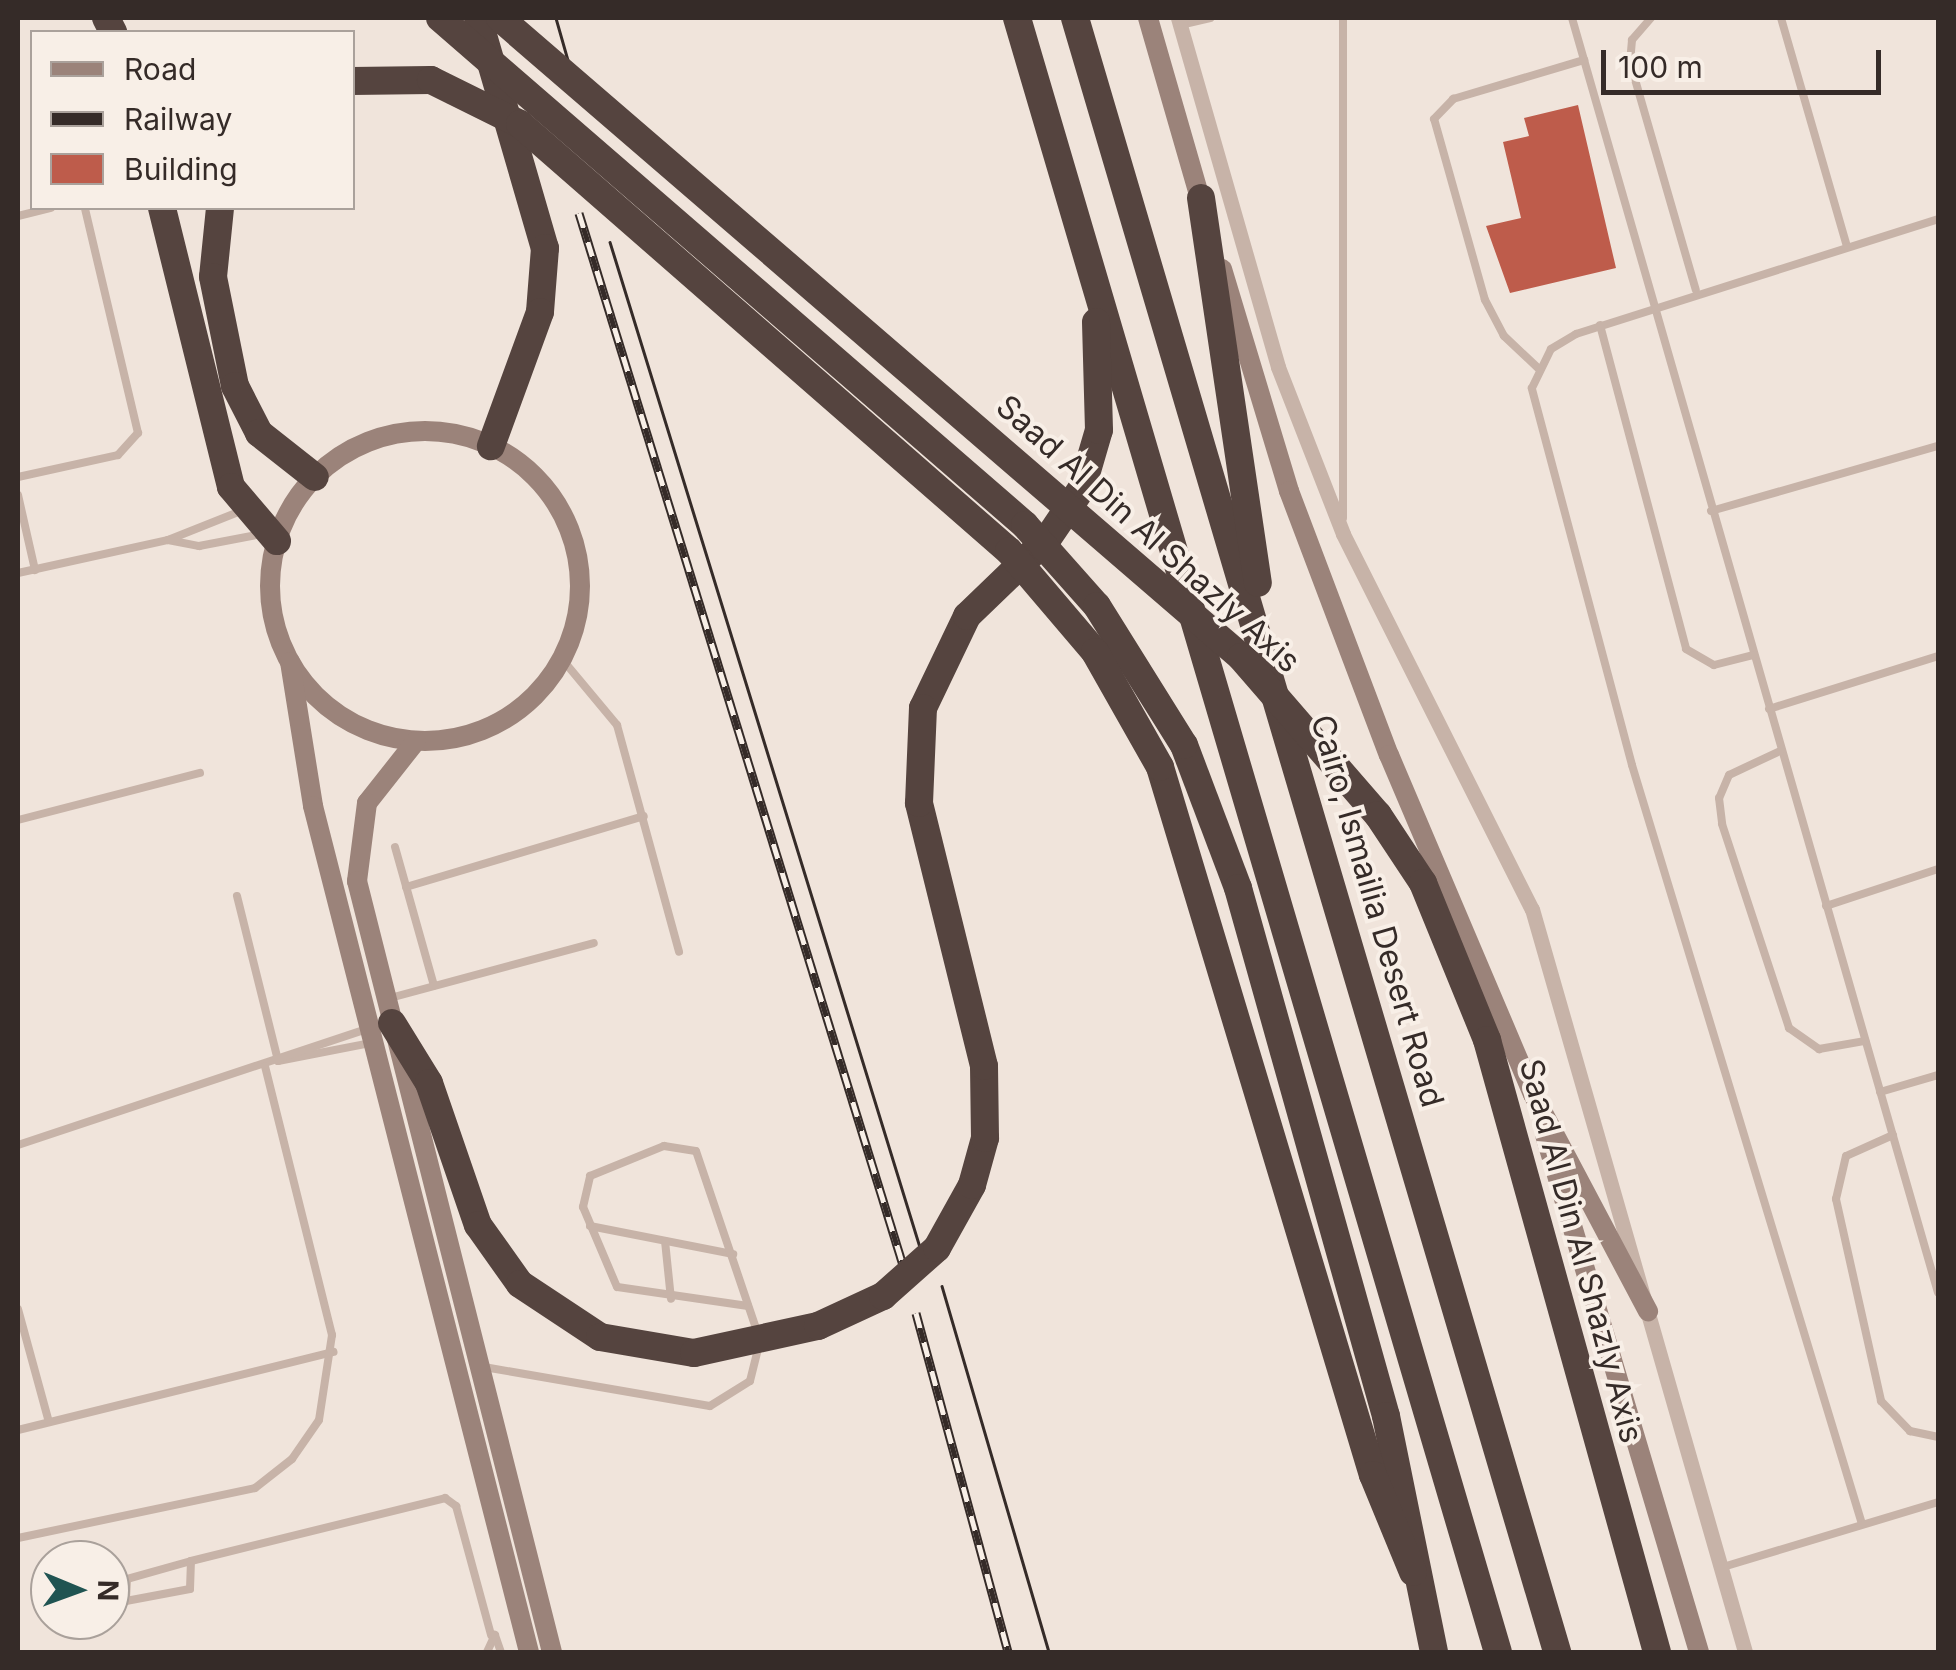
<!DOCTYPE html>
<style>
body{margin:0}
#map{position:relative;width:1956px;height:1670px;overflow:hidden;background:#f0e4db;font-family:Inter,sans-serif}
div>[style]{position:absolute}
.building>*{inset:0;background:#be5c4b}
.lane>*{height:8px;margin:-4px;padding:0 4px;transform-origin:4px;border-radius:4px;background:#c7b3a8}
.street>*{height:15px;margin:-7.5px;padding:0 7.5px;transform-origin:7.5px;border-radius:7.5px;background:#c7b3a8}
.secondary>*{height:20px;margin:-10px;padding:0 10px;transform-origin:10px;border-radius:10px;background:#9b837a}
.secondary>.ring{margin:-10px;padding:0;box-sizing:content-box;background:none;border:20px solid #9b837a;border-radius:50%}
.highway>*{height:28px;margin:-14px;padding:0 14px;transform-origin:14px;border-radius:14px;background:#55443f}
.tram>*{height:2.5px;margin:-1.25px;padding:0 1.25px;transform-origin:1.25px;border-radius:1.25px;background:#352b28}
.rail>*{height:9px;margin-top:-4.5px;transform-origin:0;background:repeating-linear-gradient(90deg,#f8efe7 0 15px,#352b28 0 30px);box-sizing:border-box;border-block:2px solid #352b28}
.highway-bridge>*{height:28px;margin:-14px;padding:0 14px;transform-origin:14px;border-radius:14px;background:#55443f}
span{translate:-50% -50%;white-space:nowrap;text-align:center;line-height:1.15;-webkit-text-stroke:8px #f8efe7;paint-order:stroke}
.street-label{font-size:32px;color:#352b28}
.frame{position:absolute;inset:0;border:20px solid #352b28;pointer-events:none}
.legend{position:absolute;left:30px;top:30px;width:325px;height:180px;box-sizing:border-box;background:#f8efe7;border:2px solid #aaa19b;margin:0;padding:12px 18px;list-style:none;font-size:30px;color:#352b28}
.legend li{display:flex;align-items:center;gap:20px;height:50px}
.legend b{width:50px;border:2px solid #aaa19b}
.north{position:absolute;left:30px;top:1540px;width:100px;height:100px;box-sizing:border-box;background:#f8efe7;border:2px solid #aaa19b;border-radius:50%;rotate:91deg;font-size:28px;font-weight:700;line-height:40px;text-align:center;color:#352b28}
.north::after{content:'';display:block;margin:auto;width:35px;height:45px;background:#205452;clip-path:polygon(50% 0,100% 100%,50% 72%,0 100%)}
.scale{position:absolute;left:1601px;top:50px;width:280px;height:45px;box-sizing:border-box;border:5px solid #352b28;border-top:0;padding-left:12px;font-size:30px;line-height:35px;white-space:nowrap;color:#352b28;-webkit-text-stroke:8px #f8efe7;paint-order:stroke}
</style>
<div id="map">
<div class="building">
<div style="clip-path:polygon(1578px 105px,1616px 268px,1510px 293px,1486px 226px,1521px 218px,1503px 142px,1529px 136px,1524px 118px)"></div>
</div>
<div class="lane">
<div style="left:1572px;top:18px;width:1326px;rotate:73.98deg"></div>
<div style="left:1651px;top:18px;width:29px;rotate:131deg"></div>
<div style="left:1632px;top:40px;width:22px;rotate:95deg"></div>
<div style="left:1630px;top:62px;width:237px;rotate:73.9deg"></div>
<div style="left:1781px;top:18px;width:237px;rotate:73.9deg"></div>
<div style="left:1180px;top:25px;width:31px;rotate:-13deg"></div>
<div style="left:18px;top:216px;width:34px;rotate:-14deg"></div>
<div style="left:1600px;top:325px;width:335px;rotate:75.1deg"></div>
<div style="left:1686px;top:649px;width:32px;rotate:30deg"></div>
<div style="left:1714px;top:665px;width:40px;rotate:-14.4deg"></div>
<div style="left:1538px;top:368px;width:47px;rotate:-136.7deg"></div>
<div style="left:1504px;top:336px;width:41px;rotate:-117.8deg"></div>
<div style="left:1485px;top:300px;width:188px;rotate:-105.7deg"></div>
<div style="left:1434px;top:119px;width:28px;rotate:-46deg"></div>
<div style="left:1453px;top:99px;width:137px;rotate:-16.6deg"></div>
<div style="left:18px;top:477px;width:102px;rotate:-12.4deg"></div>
<div style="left:118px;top:455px;width:30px;rotate:-48deg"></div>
<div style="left:138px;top:433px;width:231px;rotate:-103.3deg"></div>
<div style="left:18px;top:495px;width:77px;rotate:77.2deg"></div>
<div style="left:1711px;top:511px;width:236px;rotate:-16deg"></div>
<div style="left:1343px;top:518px;width:500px;rotate:-90deg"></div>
<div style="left:168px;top:540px;width:79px;rotate:-21.7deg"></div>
<div style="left:18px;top:573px;width:154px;rotate:-12.4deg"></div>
<div style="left:168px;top:540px;width:32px;rotate:11deg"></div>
<div style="left:199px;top:546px;width:64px;rotate:-10.8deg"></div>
<div style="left:562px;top:659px;width:86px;rotate:50.2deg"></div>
<div style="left:617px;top:725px;width:235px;rotate:74.7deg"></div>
<div style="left:1769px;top:709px;width:177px;rotate:-17.4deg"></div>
<div style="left:1780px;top:751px;width:56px;rotate:154.8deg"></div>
<div style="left:1729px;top:775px;width:25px;rotate:113deg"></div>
<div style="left:1719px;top:798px;width:26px;rotate:83deg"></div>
<div style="left:1722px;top:824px;width:215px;rotate:71.8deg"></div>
<div style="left:1789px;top:1028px;width:37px;rotate:35deg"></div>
<div style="left:1819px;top:1049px;width:47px;rotate:-9.9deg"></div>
<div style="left:18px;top:820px;width:188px;rotate:-14.5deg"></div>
<div style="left:395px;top:847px;width:144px;rotate:74.3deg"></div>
<div style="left:406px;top:887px;width:248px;rotate:-16.6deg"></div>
<div style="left:237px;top:896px;width:170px;rotate:76deg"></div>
<div style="left:1826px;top:906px;width:118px;rotate:-18.3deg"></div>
<div style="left:390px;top:998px;width:211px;rotate:-15.1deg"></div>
<div style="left:278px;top:1061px;width:95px;rotate:-11deg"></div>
<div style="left:1880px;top:1092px;width:60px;rotate:-16.3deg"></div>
<div style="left:1893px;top:1135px;width:51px;rotate:155.9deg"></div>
<div style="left:1846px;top:1156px;width:44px;rotate:103.1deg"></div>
<div style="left:1836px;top:1199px;width:207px;rotate:77.4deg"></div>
<div style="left:1881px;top:1401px;width:42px;rotate:46deg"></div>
<div style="left:1910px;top:1431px;width:29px;rotate:12deg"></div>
<div style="left:18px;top:1145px;width:368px;rotate:-18.4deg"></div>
<div style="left:590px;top:1226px;width:146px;rotate:11.1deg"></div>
<div style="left:665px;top:1241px;width:58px;rotate:84.1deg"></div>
<div style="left:748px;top:1306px;width:132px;rotate:-171.7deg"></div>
<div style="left:617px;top:1287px;width:87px;rotate:-113deg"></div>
<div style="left:583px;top:1207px;width:32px;rotate:-77deg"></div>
<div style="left:590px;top:1176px;width:80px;rotate:-22.1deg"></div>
<div style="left:664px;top:1146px;width:32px;rotate:9deg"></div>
<div style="left:696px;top:1151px;width:190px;rotate:71.3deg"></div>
<div style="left:18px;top:1309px;width:117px;rotate:74.7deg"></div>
<div style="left:484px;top:1367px;width:229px;rotate:9.8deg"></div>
<div style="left:710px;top:1406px;width:47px;rotate:-32deg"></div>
<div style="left:750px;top:1381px;width:37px;rotate:-76deg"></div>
<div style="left:18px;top:1430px;width:325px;rotate:-13.9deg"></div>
<div style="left:1862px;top:1524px;width:793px;rotate:-106.86deg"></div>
<div style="left:1632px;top:765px;width:390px;rotate:-104.9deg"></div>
<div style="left:1532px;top:388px;width:43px;rotate:-64deg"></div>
<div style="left:1551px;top:349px;width:29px;rotate:-31deg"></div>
<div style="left:1576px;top:334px;width:380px;rotate:-17.6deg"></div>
<div style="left:18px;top:1538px;width:242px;rotate:-11.9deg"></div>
<div style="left:255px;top:1488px;width:47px;rotate:-38.1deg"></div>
<div style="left:292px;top:1459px;width:47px;rotate:-55.3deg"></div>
<div style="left:319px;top:1420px;width:86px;rotate:-81.3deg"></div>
<div style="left:332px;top:1335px;width:277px;rotate:-104deg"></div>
<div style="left:191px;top:1561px;width:66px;rotate:164.3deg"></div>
<div style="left:127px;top:1579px;width:22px;rotate:93deg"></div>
<div style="left:126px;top:1601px;width:65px;rotate:-10.6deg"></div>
<div style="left:190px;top:1589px;width:28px;rotate:-88deg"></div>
<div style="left:191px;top:1561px;width:262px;rotate:-13.9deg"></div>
<div style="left:445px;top:1498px;width:14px;rotate:36deg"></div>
<div style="left:456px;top:1506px;width:134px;rotate:74.8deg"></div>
<div style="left:1723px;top:1567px;width:225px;rotate:-16.8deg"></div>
<div style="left:487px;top:1652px;width:19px;rotate:-65deg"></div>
<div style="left:495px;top:1635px;width:18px;rotate:71deg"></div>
</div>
<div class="street">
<div style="left:1178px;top:18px;width:363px;rotate:74deg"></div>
<div style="left:1278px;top:367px;width:179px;rotate:68.7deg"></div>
<div style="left:1343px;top:534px;width:420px;rotate:63.3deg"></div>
<div style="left:1532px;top:909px;width:773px;rotate:74deg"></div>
</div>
<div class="secondary">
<div style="left:1148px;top:18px;width:198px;rotate:73.9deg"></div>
<div style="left:1222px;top:269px;width:232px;rotate:73.2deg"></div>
<div style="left:1289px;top:491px;width:282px;rotate:69.3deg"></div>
<div style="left:1389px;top:755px;width:368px;rotate:67deg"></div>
<div style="left:1533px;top:1094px;width:246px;rotate:62.1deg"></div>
<div class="ring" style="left:270px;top:431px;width:290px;height:290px"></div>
<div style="left:290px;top:662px;width:146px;rotate:80.9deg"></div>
<div style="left:313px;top:806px;width:873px;rotate:75.68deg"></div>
<div style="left:416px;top:741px;width:79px;rotate:128.3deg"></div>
<div style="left:367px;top:803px;width:79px;rotate:97.3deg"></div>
<div style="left:357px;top:881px;width:795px;rotate:75.81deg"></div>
<div style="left:1545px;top:1135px;width:539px;rotate:73.41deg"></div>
</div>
<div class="highway">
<div style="left:106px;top:18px;width:16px;rotate:63deg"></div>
<div style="left:478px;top:18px;width:240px;rotate:73.8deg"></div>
<div style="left:545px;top:248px;width:64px;rotate:94.5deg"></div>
<div style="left:540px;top:312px;width:143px;rotate:110.1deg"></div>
<div style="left:1017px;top:18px;width:1703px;rotate:73.6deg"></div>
<div style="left:1075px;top:18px;width:1704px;rotate:73.56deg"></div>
<div style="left:1201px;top:198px;width:389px;rotate:81.6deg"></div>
<div style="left:162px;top:208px;width:287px;rotate:76.1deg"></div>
<div style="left:231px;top:487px;width:71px;rotate:49.6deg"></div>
<div style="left:220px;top:208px;width:69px;rotate:95.8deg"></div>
<div style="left:213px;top:277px;width:111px;rotate:78.6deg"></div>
<div style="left:235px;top:386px;width:53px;rotate:62.9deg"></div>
<div style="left:259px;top:433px;width:71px;rotate:38.2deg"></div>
<div style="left:923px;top:708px;width:102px;rotate:-64.4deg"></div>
<div style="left:967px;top:616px;width:112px;rotate:-43.9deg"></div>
<div style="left:1048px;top:538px;width:60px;rotate:-55.8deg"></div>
<div style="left:1082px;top:488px;width:60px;rotate:-73.7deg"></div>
<div style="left:1099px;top:430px;width:108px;rotate:-91.6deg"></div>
<div style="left:1184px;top:745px;width:153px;rotate:69.3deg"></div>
<div style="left:1238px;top:888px;width:548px;rotate:74.34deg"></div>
<div style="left:1386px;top:1416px;width:241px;rotate:78.5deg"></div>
<div style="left:1160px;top:767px;width:739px;rotate:73.26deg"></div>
<div style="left:1373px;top:1475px;width:105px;rotate:67.6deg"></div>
<div style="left:392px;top:1023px;width:70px;rotate:58.3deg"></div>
<div style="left:429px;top:1083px;width:150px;rotate:71deg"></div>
<div style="left:478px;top:1225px;width:72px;rotate:54.6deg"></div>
<div style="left:520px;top:1284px;width:96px;rotate:33.5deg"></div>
<div style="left:600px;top:1337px;width:95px;rotate:9.7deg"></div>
</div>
<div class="tram">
<div style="left:556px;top:18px;width:51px;rotate:74.1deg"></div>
<div style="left:610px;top:242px;width:1052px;rotate:72.86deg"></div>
<div style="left:942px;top:1286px;width:381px;rotate:73.7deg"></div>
</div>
<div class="rail">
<div style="left:518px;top:18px;width:4px;rotate:76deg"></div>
<div style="left:579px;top:213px;width:1101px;rotate:72.88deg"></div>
<div style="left:916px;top:1313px;width:351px;rotate:74.8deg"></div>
</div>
<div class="highway-bridge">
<div style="left:440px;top:18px;width:774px;rotate:40.91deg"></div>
<div style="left:1025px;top:525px;width:108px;rotate:48.4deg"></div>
<div style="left:1097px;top:606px;width:164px;rotate:58deg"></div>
<div style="left:500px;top:18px;width:978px;rotate:40.77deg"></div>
<div style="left:1241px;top:657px;width:209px;rotate:49.1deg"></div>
<div style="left:1378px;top:815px;width:82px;rotate:56.5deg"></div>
<div style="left:1423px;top:883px;width:170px;rotate:67.8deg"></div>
<div style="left:1487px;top:1040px;width:635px;rotate:74.48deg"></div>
<div style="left:352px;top:81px;width:79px;rotate:-0.7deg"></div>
<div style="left:431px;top:80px;width:99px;rotate:26.3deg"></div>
<div style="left:520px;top:124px;width:649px;rotate:41.13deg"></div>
<div style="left:1009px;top:551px;width:133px;rotate:49.6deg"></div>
<div style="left:1095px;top:652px;width:132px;rotate:60.5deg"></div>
<div style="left:694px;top:1353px;width:127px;rotate:-12.3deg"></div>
<div style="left:818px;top:1326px;width:72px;rotate:-24.8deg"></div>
<div style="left:883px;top:1296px;width:72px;rotate:-41.6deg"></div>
<div style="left:937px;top:1248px;width:72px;rotate:-60.9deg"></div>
<div style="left:972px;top:1185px;width:49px;rotate:-74.5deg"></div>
<div style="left:985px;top:1138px;width:72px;rotate:-90.8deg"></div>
<div style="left:984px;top:1066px;width:271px;rotate:-103.9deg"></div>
<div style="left:919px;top:803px;width:95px;rotate:-87.6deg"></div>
</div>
<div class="street-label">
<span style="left:1148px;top:534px;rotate:42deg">Saad Al Din Al Shazly Axis</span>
<span style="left:1377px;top:911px;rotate:74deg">Cairo, Ismailia Desert Road</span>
<span style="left:1581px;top:1251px;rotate:75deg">Saad Al Din Al Shazly Axis</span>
</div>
<div class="frame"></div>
<ul class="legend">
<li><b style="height:12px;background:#9b837a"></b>Road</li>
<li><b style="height:12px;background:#352b28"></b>Railway</li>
<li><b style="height:28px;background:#be5c4b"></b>Building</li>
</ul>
<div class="north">N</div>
<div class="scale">100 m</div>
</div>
